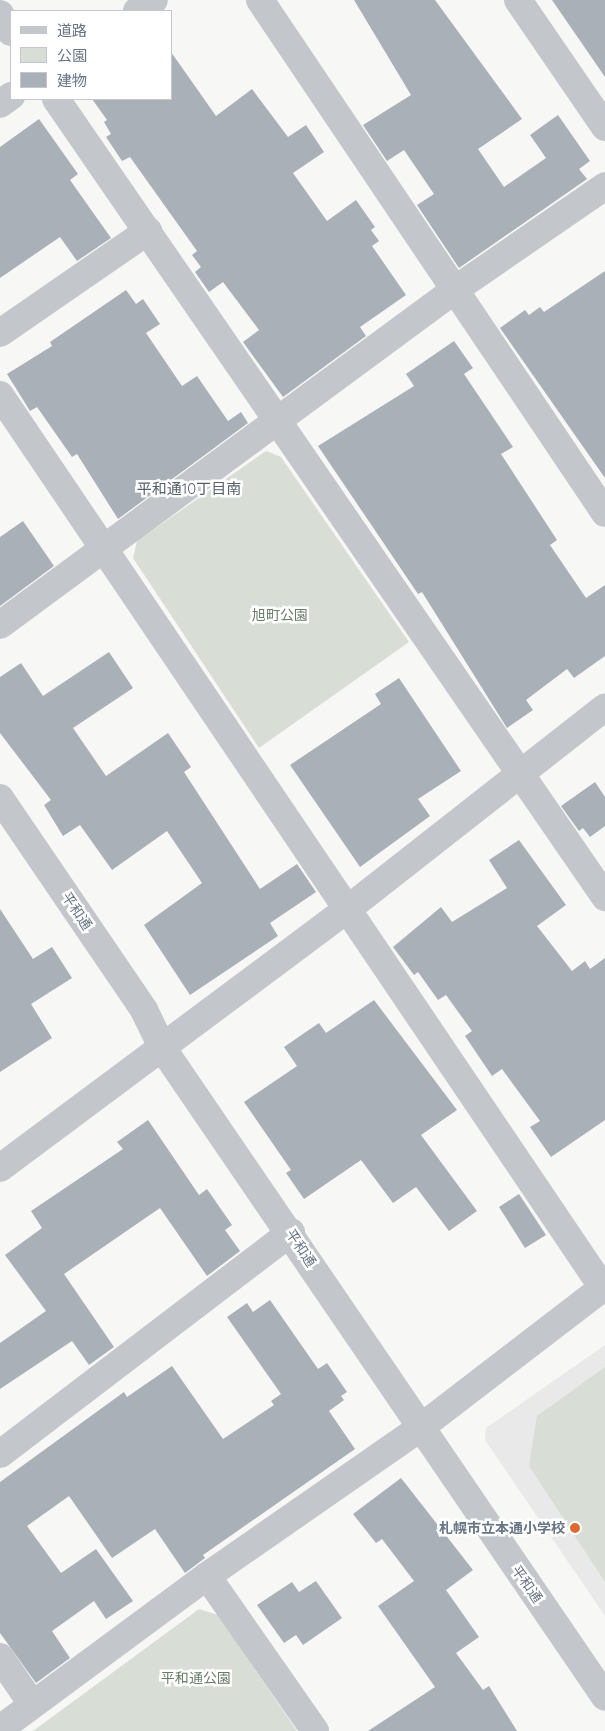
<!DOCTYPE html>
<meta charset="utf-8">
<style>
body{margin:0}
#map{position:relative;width:605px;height:1731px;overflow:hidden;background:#f7f8f5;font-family:Quicksand,"Noto Sans JP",sans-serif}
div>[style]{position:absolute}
.built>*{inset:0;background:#e8e9e8}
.green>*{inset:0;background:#d8ded6}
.building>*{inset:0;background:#aab0b7}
.minor>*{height:28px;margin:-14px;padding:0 14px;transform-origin:14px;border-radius:14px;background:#c3c6ca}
.dots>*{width:14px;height:14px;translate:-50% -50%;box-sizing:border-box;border:2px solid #fff;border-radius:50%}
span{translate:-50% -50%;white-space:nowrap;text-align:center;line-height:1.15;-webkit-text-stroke:5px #fff;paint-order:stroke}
.park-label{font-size:14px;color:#687c66}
.street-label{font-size:14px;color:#687585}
.poi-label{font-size:14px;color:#687585;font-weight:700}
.right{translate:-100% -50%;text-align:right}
.neighbourhood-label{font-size:15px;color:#555f6a}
.legend{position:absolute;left:10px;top:10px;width:162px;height:90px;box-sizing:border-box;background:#fff;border:1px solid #c3c8ce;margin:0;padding:6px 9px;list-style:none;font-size:15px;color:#687585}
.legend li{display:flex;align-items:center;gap:10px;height:25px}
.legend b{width:25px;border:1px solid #c3c8ce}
</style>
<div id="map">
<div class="built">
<div style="clip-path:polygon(605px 1345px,605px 1616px,485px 1440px,486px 1428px)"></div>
</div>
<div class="green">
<div style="clip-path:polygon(266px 451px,281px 457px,409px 642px,259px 748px,133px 558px,137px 541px)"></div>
<div style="clip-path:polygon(605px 1367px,605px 1582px,529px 1466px,537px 1416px)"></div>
<div style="clip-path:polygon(199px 1609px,218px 1615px,297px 1731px,33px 1731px)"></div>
</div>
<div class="building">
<div style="clip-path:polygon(354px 0,435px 0,522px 119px,478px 149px,504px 187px,546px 158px,530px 135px,558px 115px,590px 161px,579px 169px,587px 179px,459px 268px,417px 205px,434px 194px,404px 150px,387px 161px,363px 125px,411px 95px)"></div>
<div style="clip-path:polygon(552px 0,605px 0,605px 77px)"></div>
<div style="clip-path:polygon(171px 52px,216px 116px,252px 89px,288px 137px,306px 125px,324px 152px,293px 173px,327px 221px,356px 200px,375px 227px,371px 230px,379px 241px,372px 246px,406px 295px,360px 327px,366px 336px,283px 397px,243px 342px,259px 330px,223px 282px,209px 292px,195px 272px,201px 267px,192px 255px,197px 251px,130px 157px,122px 161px,106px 137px,111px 134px,104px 122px,107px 120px,92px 99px,171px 99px)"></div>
<div style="clip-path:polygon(39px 119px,78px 174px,70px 180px,111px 238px,77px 261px,60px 237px,0 278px,0 147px)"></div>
<div style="clip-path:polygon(605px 271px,605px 478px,500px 328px,525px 310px,529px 315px,540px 307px,544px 312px)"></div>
<div style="clip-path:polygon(126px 290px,136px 304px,143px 299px,160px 324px,146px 333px,182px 386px,197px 376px,228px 421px,241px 412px,248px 423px,118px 519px,77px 454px,72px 457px,37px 407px,30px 411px,7px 374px,52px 346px,50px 342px)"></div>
<div style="clip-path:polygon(454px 341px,473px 368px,464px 374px,513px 447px,501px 454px,557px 540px,550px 545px,586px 598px,605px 585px,605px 656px,574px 678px,567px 669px,526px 700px,533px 710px,507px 728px,422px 592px,418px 594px,318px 446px,414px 386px,406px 374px)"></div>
<div style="clip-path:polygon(23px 521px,54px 566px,0 606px,0 537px)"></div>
<div style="clip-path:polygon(109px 652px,133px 688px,73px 728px,106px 776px,168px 733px,191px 767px,184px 772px,260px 889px,297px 864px,316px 892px,270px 923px,278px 936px,190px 995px,144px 925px,202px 883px,167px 831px,112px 870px,80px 825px,63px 836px,44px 805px,51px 800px,0 733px,0 677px,21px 663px,43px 696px)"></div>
<div style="clip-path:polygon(399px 678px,461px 771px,418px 799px,430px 816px,360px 867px,290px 765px,381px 704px,375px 694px)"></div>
<div style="clip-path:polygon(595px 782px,605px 797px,605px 826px,590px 837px,583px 828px,579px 831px,561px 806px)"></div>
<div style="clip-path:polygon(519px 840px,566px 905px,537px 926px,572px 971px,585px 961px,590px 969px,605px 958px,605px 1120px,551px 1157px,530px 1127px,540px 1121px,502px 1069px,492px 1076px,465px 1036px,472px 1031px,446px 995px,438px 1000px,418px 972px,414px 975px,393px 947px,441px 907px,452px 922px,507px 888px,489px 860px)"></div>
<div style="clip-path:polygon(0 909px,33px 959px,52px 947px,72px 978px,31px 1004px,52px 1038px,0 1072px)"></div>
<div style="clip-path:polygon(374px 1000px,457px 1110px,421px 1135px,477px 1211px,449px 1231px,416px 1187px,393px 1203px,361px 1160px,304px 1199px,286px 1173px,291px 1170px,244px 1102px,297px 1066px,284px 1047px,319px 1023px,326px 1033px)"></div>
<div style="clip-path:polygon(148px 1120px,199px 1195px,207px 1189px,232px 1225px,225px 1230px,240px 1251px,207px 1276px,160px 1208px,64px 1274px,114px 1347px,89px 1365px,72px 1341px,0 1389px,0 1343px,46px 1311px,5px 1255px,42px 1228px,31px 1211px,123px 1149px,117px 1142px)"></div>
<div style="clip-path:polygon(519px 1194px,546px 1235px,525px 1248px,499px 1207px)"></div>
<div style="clip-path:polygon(270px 1300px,318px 1369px,327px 1363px,347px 1392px,341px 1396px,344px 1400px,329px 1411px,355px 1449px,203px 1555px,205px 1558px,185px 1573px,155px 1529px,112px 1558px,69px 1496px,27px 1526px,61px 1573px,96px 1549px,133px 1601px,106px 1619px,94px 1601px,52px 1631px,70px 1658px,36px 1683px,0 1633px,0 1482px,124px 1392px,127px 1397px,172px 1366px,223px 1439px,274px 1405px,271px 1401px,281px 1394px,227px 1317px,247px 1303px,253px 1312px)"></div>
<div style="clip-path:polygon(401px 1478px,473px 1570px,446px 1590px,479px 1637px,456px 1653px,483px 1690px,489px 1686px,517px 1731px,368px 1731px,435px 1687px,378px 1606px,414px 1581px,382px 1539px,376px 1543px,353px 1514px)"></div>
<div style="clip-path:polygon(316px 1581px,342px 1618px,303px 1645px,296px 1635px,284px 1643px,257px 1605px,292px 1582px,299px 1592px)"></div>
</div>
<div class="minor">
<div style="left:260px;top:0;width:618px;rotate:56.08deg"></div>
<div style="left:518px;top:0;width:154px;rotate:55.6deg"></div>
<div style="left:137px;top:11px;width:20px;rotate:-33deg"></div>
<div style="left:0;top:14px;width:21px;rotate:59deg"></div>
<div style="left:56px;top:99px;width:969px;rotate:55.47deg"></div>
<div style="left:0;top:104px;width:14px;rotate:-36deg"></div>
<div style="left:0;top:333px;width:180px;rotate:-34.6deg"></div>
<div style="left:0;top:395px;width:1078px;rotate:55.97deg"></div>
<div style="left:0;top:625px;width:563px;rotate:-36.4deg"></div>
<div style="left:453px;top:291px;width:185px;rotate:-34.6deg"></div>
<div style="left:0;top:798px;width:256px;rotate:55.8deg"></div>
<div style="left:144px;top:1010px;width:43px;rotate:64deg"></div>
<div style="left:163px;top:1049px;width:784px;rotate:55.7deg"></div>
<div style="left:0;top:1168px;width:435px;rotate:-36.7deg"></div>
<div style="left:349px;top:908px;width:325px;rotate:-38.1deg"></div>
<div style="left:0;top:1454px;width:366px;rotate:-37.3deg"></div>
<div style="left:207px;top:1576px;width:189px;rotate:55.1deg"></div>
<div style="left:0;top:1657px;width:57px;rotate:55.8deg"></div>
<div style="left:0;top:1729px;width:257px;rotate:-36.5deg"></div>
<div style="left:207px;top:1576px;width:259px;rotate:-34.8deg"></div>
<div style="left:420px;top:1428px;width:233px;rotate:-37.5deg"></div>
</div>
<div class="dots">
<div style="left:575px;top:1528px;background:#dd6b2f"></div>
</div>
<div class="park-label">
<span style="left:280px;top:615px">旭町公園</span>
<span style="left:196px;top:1678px">平和通公園</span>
</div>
<div class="street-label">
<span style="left:77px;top:911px;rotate:56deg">平和通</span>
<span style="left:301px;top:1248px;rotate:56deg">平和通</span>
<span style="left:527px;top:1584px;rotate:55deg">平和通</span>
</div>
<div class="poi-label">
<span class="right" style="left:565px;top:1528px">札幌市立本通小学校</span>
</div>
<div class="neighbourhood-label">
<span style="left:189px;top:489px">平和通10丁目南</span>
</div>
<ul class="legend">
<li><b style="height:6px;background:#c3c6ca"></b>道路</li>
<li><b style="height:14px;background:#d8ded6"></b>公園</li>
<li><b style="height:14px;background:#aab0b7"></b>建物</li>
</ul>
</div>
